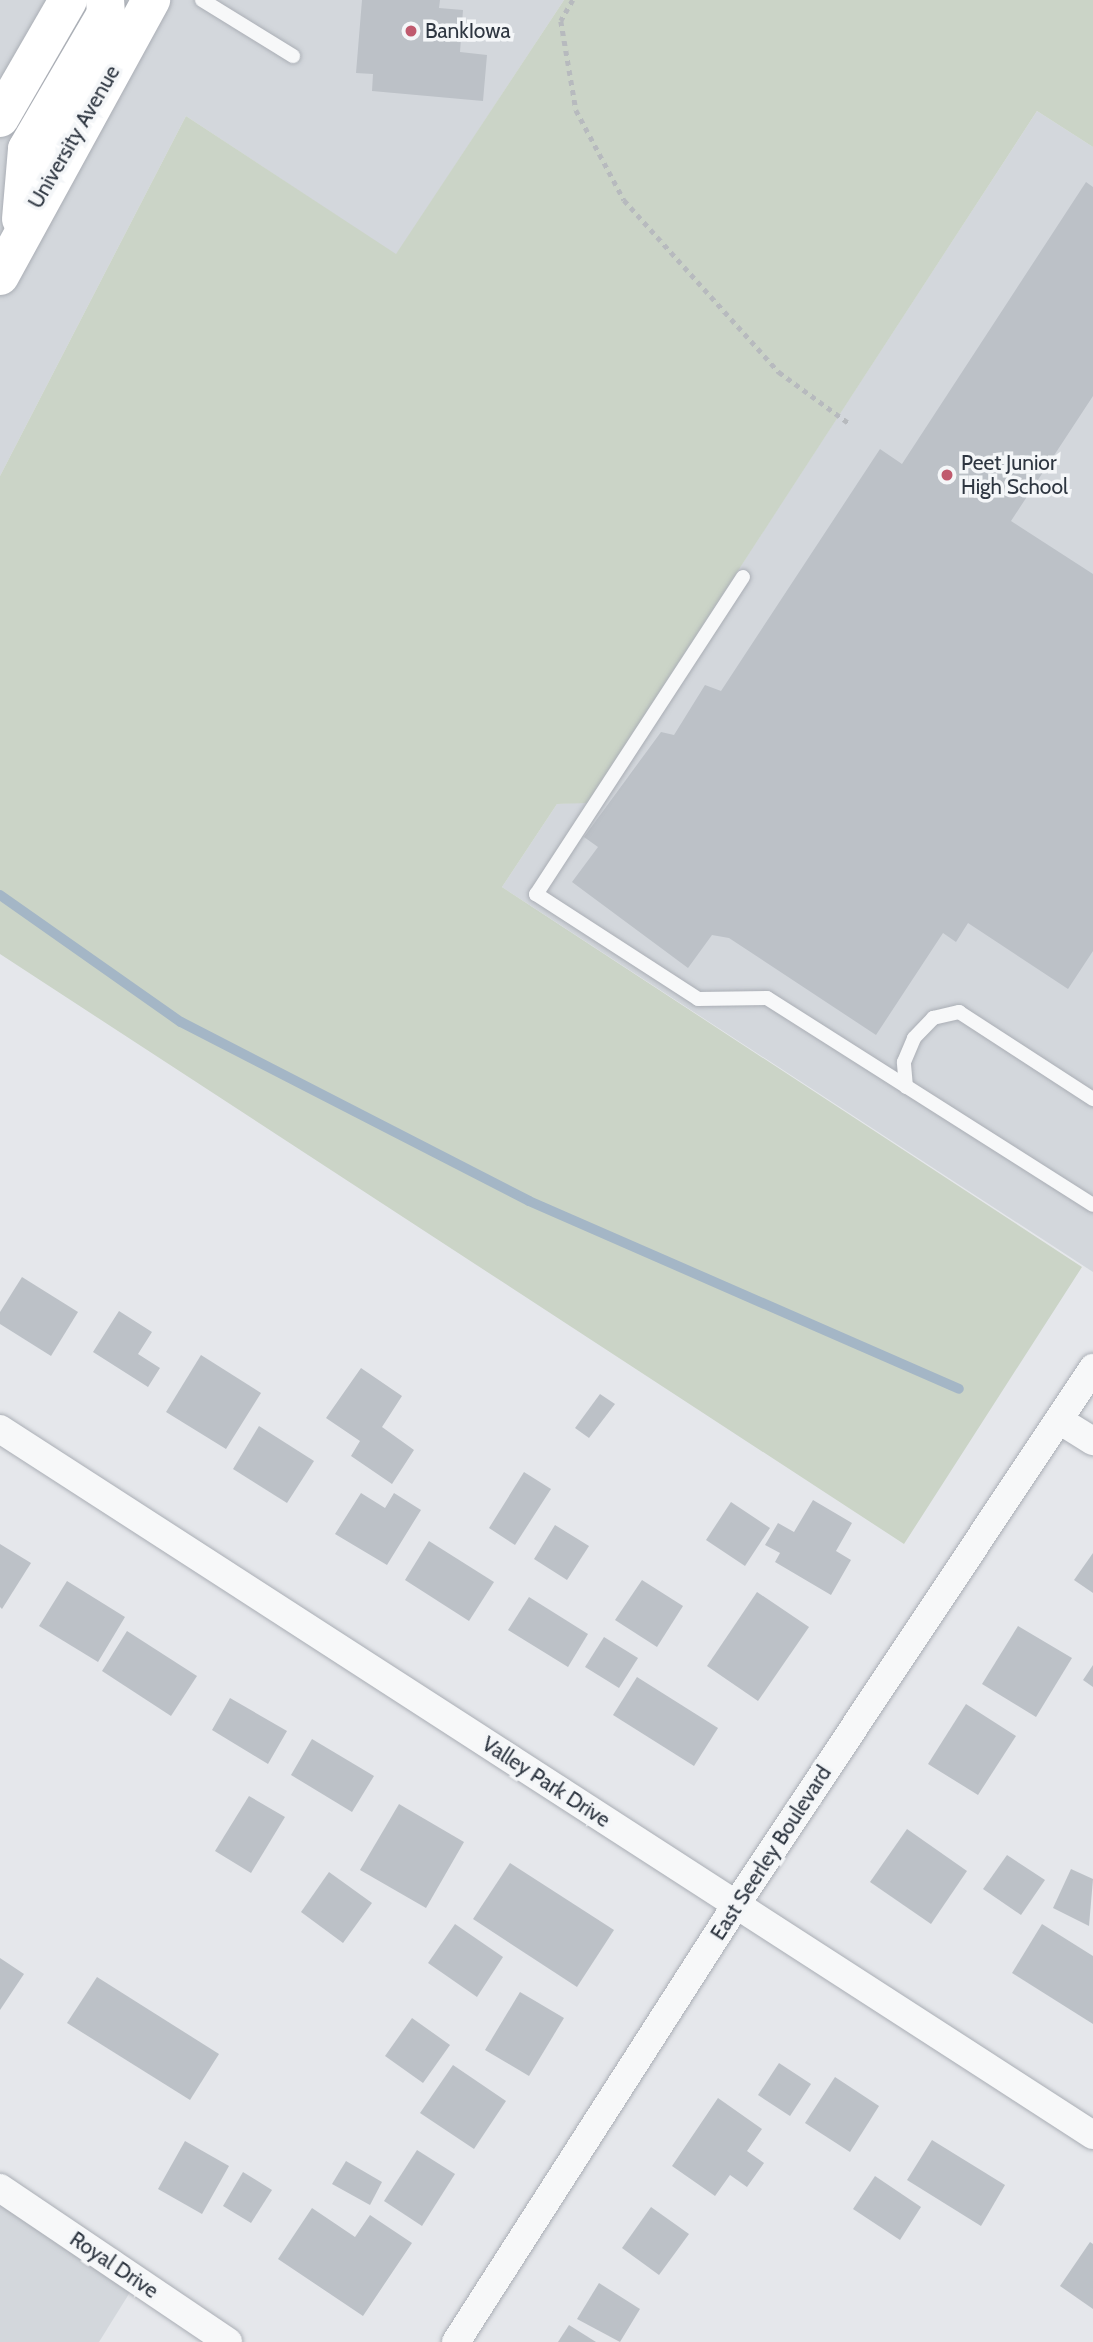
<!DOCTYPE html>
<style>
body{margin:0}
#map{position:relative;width:1093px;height:2342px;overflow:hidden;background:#e5e7eb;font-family:Cabin,sans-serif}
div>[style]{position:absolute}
.built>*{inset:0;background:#d3d7dc}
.green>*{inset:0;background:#cbd4c7}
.stream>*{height:10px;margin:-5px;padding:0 5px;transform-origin:5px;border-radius:5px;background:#a4b6c6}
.building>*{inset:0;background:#bcc1c7}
.path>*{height:4.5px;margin-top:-2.25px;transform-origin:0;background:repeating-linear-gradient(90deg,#b7babe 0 5px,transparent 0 10px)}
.roads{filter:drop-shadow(0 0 2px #aaaeb5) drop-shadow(0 0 2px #aaaeb5)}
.lane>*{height:14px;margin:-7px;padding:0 7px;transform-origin:7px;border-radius:7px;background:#f7f8f9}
.street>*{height:28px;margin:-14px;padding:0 14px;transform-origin:14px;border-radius:14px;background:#f7f8f9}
.primary>*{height:38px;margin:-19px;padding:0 19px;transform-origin:19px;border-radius:19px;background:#fff}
.dots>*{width:19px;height:19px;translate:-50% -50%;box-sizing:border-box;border:4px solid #f4f6f8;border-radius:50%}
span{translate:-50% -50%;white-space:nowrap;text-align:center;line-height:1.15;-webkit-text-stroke:7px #f4f6f8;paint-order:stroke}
.poi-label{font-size:21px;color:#2e3641}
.left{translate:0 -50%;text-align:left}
.street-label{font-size:21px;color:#2e3641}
</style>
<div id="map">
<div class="built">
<div style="clip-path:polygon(0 0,564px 0,396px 255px,186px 116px,0 476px)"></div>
<div style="clip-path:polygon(1037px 111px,1093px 147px,1093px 1272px,502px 887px,557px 804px,587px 802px)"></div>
<div style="clip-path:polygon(0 2188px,137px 2281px,99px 2342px,0 2342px)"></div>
</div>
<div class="green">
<div style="clip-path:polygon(564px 0,1093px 0,1093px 147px,1037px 111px,587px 803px,557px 804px,502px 887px,1082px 1267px,904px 1544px,0 954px,0 476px,186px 116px,396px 254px)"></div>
</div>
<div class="stream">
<div style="left:0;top:895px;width:221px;rotate:35.1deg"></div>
<div style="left:181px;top:1022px;width:391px;rotate:27.2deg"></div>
<div style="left:529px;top:1201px;width:469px;rotate:23.6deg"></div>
</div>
<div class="building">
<div style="clip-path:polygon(362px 0,440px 0,439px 8px,463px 10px,460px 52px,487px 55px,483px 101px,372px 91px,373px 74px,356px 73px)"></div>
<div style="clip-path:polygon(1086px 182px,1093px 187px,1093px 396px,1011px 521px,1093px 574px,1093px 951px,1068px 989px,968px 923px,956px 942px,943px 933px,876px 1035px,729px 938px,712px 935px,688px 968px,572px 882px,598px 847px,584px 837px,661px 732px,674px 735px,705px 685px,721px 691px,880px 449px,902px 464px)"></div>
<div style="clip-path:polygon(22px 1277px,78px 1312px,51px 1356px,0 1324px,0 1312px)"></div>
<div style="clip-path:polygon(119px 1311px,152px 1332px,138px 1354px,160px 1368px,148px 1387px,93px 1352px)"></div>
<div style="clip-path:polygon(201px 1355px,261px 1393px,226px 1449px,166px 1412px)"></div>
<div style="clip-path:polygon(361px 1368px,402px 1396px,382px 1427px,414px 1450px,392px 1484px,351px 1456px,360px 1441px,326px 1418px)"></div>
<div style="clip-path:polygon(600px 1394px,615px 1404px,589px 1438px,575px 1428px)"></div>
<div style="clip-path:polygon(259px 1426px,314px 1461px,287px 1503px,233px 1469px)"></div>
<div style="clip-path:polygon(524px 1472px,551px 1489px,515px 1545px,489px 1528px)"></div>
<div style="clip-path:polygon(361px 1493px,385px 1508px,394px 1493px,421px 1510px,387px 1565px,335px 1534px)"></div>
<div style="clip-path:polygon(813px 1500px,852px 1523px,836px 1551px,851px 1560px,831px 1595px,775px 1562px,780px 1553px,765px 1545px,778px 1523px,794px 1532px)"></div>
<div style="clip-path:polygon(731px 1502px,770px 1528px,745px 1566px,706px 1540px)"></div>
<div style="clip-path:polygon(555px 1525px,589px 1546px,567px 1580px,534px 1559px)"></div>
<div style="clip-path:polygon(429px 1541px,494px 1582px,469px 1621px,405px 1580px)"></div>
<div style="clip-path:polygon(0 1544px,31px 1563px,2px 1609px,0 1607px)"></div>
<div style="clip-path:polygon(1093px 1553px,1093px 1593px,1074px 1580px)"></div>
<div style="clip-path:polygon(642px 1580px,683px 1606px,657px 1647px,615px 1620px)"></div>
<div style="clip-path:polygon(67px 1581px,125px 1617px,98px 1662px,39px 1626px)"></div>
<div style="clip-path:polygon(757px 1592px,809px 1627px,758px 1701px,707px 1666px)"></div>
<div style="clip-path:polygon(529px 1597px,588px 1634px,568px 1667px,508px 1630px)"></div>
<div style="clip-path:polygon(1018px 1626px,1072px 1658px,1036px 1717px,982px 1684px)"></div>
<div style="clip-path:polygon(127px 1631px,197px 1676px,171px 1716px,102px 1671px)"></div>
<div style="clip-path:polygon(604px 1637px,638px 1658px,619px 1688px,585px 1667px)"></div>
<div style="clip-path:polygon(1093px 1665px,1093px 1687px,1083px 1680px)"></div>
<div style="clip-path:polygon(637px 1677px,718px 1728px,694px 1766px,613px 1715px)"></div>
<div style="clip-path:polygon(230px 1698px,287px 1731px,268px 1764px,212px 1730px)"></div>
<div style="clip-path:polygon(966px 1704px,1016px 1736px,978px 1795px,928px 1764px)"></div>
<div style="clip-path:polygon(312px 1739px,374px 1776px,352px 1812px,291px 1775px)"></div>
<div style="clip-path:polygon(249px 1796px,285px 1817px,251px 1873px,215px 1851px)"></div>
<div style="clip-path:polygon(399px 1804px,464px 1842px,426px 1908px,360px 1870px)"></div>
<div style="clip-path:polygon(907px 1829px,967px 1871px,931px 1924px,870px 1882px)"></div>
<div style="clip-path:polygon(1007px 1855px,1045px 1880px,1021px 1915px,983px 1889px)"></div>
<div style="clip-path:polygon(510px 1863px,614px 1930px,577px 1987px,473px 1919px)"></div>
<div style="clip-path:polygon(1071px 1869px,1093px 1879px,1089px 1926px,1053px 1908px)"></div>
<div style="clip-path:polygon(329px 1872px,372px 1903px,343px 1943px,301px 1912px)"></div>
<div style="clip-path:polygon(455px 1924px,503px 1957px,477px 1997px,428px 1963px)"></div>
<div style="clip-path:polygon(1042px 1924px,1093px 1956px,1093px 2024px,1012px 1973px)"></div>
<div style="clip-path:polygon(0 1958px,24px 1974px,0 2010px)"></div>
<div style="clip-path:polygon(97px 1977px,219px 2054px,190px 2100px,67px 2023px)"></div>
<div style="clip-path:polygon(520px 1992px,564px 2018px,529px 2076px,485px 2050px)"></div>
<div style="clip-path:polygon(412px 2018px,450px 2045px,423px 2083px,385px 2056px)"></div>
<div style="clip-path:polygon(779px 2063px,811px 2084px,790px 2116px,758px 2095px)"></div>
<div style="clip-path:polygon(453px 2065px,506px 2101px,474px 2149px,420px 2113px)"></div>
<div style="clip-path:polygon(835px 2077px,879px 2106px,850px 2152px,805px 2123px)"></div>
<div style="clip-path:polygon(718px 2098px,762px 2129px,747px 2151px,764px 2163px,747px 2187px,730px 2175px,715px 2196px,672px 2166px)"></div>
<div style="clip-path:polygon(932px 2140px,1005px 2185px,981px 2226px,907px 2180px)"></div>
<div style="clip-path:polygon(185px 2141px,229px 2166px,202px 2214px,158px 2189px)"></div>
<div style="clip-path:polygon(417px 2150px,455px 2174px,422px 2226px,384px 2201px)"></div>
<div style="clip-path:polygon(346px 2161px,382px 2182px,370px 2205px,332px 2184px)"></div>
<div style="clip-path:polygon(243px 2172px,272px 2190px,251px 2223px,223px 2206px)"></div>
<div style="clip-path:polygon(875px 2176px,921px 2207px,900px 2240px,853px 2209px)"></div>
<div style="clip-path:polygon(651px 2207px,689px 2234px,659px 2275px,622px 2248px)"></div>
<div style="clip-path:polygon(312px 2208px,355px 2237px,370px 2215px,412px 2243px,363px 2316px,278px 2259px)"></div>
<div style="clip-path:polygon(1090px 2242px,1093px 2244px,1093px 2309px,1060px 2286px)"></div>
<div style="clip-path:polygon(599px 2283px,640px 2309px,620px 2342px,577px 2319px)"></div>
<div style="clip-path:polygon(569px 2325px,596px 2342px,558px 2342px)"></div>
</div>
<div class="path">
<div style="left:573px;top:0;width:24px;rotate:120deg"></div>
<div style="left:561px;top:21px;width:90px;rotate:80.4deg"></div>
<div style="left:576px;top:110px;width:102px;rotate:61.9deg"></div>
<div style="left:624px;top:200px;width:232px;rotate:48deg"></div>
<div style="left:779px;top:372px;width:88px;rotate:36.2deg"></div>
</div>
<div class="roads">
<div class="lane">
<div style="left:202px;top:0;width:107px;rotate:31.6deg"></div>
<div style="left:743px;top:577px;width:379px;rotate:123.1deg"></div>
<div style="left:536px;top:894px;width:193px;rotate:32.9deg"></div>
<div style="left:698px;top:999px;width:69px;rotate:-0.8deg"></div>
<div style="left:767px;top:998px;width:386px;rotate:32.4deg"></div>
<div style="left:906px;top:1087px;width:25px;rotate:-95deg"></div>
<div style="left:904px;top:1062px;width:26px;rotate:-67deg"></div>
<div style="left:914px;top:1038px;width:28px;rotate:-46deg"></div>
<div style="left:933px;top:1018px;width:27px;rotate:-13deg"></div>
<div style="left:959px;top:1012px;width:160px;rotate:33deg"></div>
</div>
<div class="street">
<div style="left:1059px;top:1420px;width:40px;rotate:32deg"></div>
<div style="left:0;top:1429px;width:1301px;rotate:32.86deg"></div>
<div style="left:0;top:2188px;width:275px;rotate:34deg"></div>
<div style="left:456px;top:2342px;width:519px;rotate:-57.35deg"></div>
<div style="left:736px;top:1905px;width:645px;rotate:-56.38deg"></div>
</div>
<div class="primary">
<div style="left:0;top:118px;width:136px;rotate:-60deg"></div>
<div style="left:21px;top:219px;width:70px;rotate:-85.1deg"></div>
<div style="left:27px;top:149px;width:156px;rotate:-59.7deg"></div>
<div style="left:106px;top:14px;width:14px;rotate:-94deg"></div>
<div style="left:0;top:276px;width:315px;rotate:-61.3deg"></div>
</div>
</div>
<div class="dots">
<div style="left:411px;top:31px;background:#c05a6e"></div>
<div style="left:947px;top:475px;background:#c05a6e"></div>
</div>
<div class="poi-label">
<span class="left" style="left:425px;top:31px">BankIowa</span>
<span class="left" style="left:961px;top:475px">Peet Junior<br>High School</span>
</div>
<div class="street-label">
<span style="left:74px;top:137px;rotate:-60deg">University Avenue</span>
<span style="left:546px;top:1782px;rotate:33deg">Valley Park Drive</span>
<span style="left:771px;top:1853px;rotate:-57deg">East Seerley Boulevard</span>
<span style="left:114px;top:2265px;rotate:34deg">Royal Drive</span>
</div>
</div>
